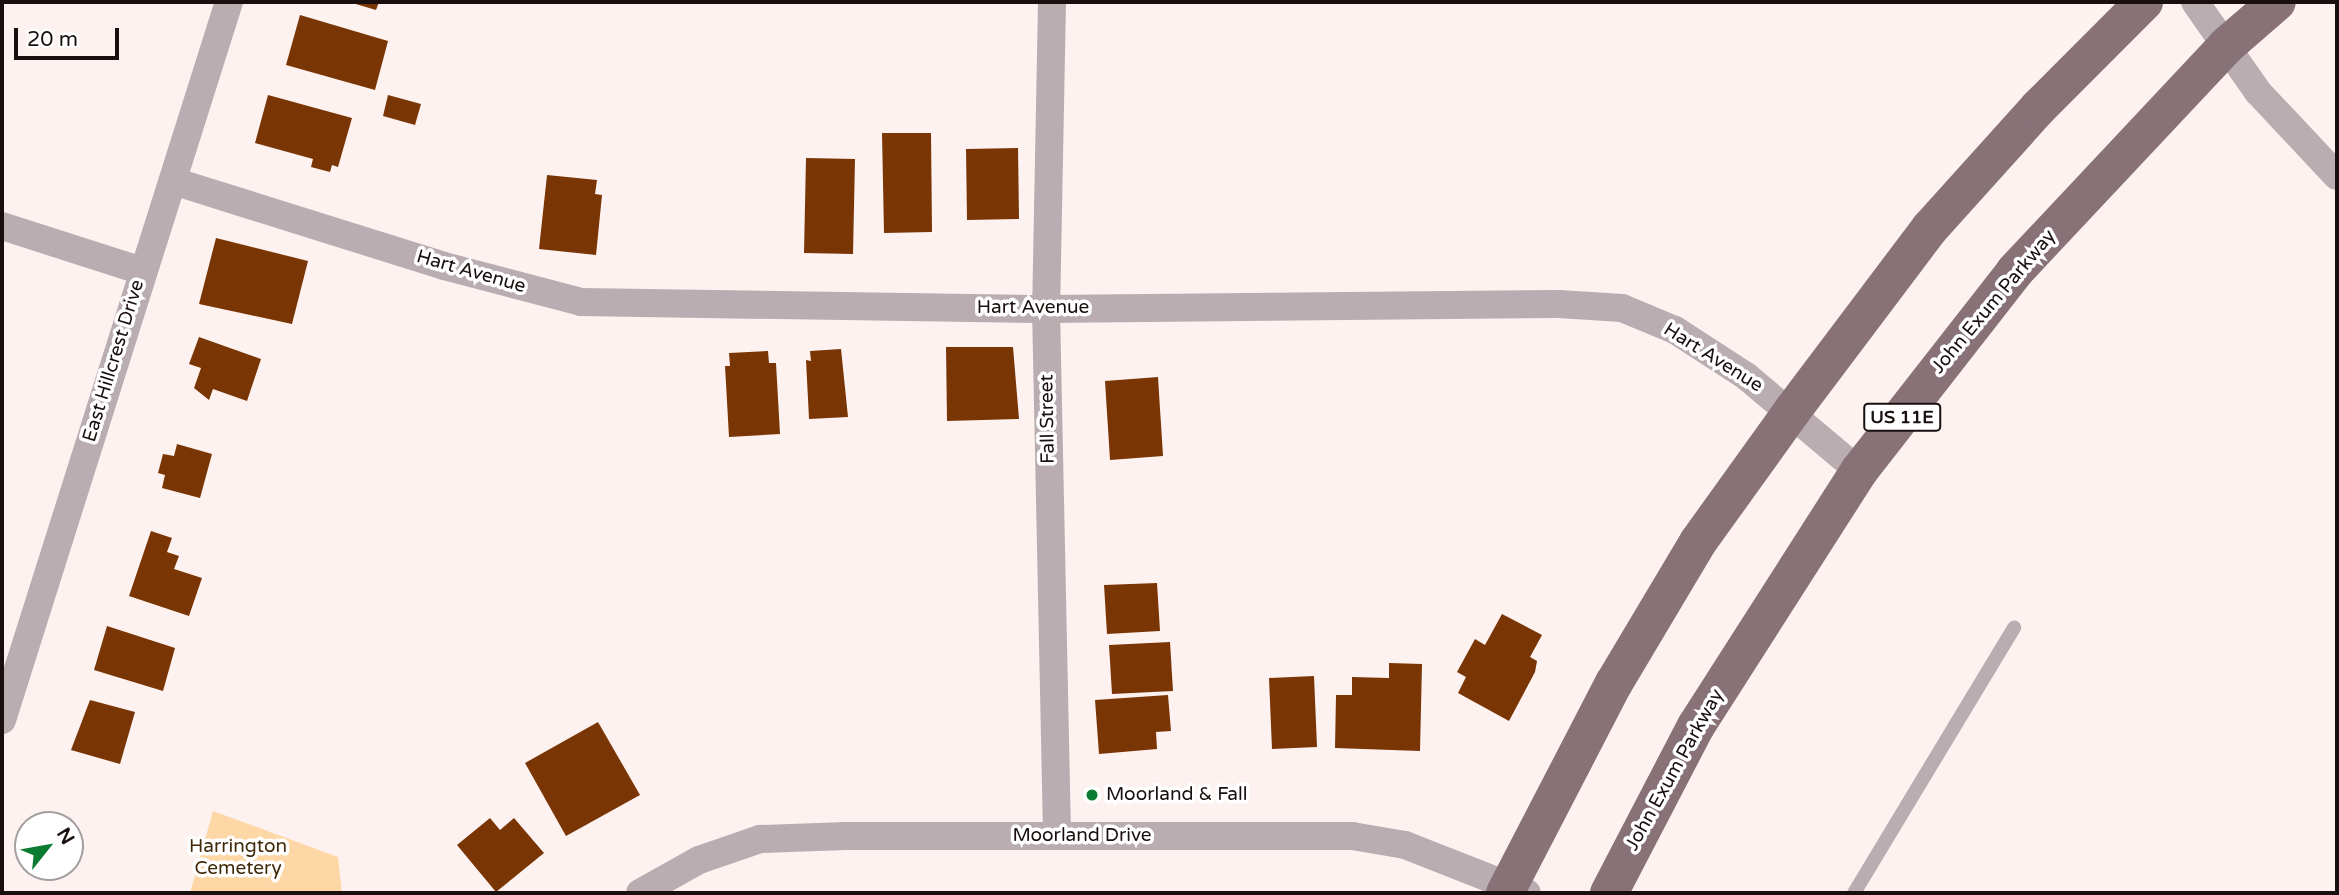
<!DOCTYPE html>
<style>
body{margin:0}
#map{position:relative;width:2339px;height:895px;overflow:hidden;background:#fef2f0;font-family:"Varela Round",sans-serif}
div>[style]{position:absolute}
.green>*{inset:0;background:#fed7a7}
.building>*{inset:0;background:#7a3505}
.lane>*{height:14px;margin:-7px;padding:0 7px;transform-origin:7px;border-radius:7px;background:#baadb1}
.street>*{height:28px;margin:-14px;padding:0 14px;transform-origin:14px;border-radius:14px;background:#baadb1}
.primary>*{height:38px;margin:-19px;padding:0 19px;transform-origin:19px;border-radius:19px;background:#887278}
.dots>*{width:19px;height:19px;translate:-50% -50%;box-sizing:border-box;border:4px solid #fff;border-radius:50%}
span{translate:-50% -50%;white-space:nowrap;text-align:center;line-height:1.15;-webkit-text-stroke:7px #fff;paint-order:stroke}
.shield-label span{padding:2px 5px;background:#fff;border:2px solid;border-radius:5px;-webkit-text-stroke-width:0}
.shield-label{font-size:18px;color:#190f0e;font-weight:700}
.street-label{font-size:19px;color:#190f0e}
.poi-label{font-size:19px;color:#190f0e}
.left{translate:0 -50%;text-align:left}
.park-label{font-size:19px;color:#402a0a}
.frame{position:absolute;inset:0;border:4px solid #190f0e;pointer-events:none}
.north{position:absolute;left:14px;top:811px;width:70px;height:70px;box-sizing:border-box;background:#fff;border:2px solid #a39f9f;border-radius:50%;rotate:59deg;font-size:19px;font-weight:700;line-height:28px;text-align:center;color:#190f0e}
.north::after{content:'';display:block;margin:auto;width:24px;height:32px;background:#0b7b31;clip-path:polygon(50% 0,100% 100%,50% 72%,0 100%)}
.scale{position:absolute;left:14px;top:28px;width:105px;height:32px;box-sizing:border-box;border:4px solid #190f0e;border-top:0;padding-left:9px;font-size:21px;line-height:24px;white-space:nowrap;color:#190f0e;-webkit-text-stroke:5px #fff;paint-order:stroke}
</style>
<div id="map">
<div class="green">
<div style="clip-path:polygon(213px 811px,338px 857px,342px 893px,190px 893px)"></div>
</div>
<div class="building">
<div style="clip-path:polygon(349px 2px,379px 2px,376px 10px)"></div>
<div style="clip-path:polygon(300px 15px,388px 41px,375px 90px,286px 65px)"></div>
<div style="clip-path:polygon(268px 95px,352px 118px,338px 167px,332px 165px,330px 172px,311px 167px,313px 159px,255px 143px)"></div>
<div style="clip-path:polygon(388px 95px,421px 104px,415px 125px,383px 116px)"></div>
<div style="clip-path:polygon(882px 133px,931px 133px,932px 232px,884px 233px)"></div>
<div style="clip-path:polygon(1018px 148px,1019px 219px,967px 220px,966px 149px)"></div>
<div style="clip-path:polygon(806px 158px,855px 159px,853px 254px,804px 253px)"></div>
<div style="clip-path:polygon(547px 175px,597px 180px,595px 194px,602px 195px,596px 255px,539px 249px)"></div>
<div style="clip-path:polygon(216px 238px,308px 261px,292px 324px,199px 304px)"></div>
<div style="clip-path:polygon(199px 337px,261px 359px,247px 401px,213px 389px,209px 400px,194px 388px,201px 368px,189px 364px)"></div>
<div style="clip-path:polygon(946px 347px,1013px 347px,1019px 419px,947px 421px)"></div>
<div style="clip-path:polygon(841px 349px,848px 417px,809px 419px,806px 360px,811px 361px,810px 351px)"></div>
<div style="clip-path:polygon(768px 351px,769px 363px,776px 363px,780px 434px,729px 437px,725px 366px,730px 366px,729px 353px)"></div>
<div style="clip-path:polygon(1158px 377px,1163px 456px,1110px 460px,1105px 381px)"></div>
<div style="clip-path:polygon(177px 444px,212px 454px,200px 498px,162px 488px,165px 475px,158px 473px,163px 454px,174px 456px)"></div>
<div style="clip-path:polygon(151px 531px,172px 538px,167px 552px,179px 556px,174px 569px,202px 578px,189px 616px,129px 596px)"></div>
<div style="clip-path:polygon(1157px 583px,1160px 631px,1107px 634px,1104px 585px)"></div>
<div style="clip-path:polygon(1502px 614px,1542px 635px,1530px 657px,1537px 661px,1535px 672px,1509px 721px,1458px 693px,1466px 677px,1457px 672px,1475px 639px,1485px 645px)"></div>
<div style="clip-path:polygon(107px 626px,175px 648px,163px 691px,94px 670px)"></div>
<div style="clip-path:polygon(1170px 642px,1173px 691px,1112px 694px,1109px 645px)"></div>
<div style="clip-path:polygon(1389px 663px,1422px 664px,1420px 751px,1335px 748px,1336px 695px,1352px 695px,1352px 677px,1389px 678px)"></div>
<div style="clip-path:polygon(1314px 676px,1317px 747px,1272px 749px,1269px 678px)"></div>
<div style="clip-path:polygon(1168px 695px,1171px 731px,1156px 732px,1157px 749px,1099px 754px,1095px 700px)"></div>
<div style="clip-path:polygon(90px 700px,135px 712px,120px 764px,71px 750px)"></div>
<div style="clip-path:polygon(598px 722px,640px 795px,566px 836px,525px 763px)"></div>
<div style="clip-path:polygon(490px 818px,500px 830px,514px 818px,544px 853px,496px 892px,457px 845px)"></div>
</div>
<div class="lane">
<div style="left:1854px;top:893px;width:310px;rotate:-58.9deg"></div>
</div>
<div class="street">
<div style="left:1052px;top:2px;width:307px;rotate:91.1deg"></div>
<div style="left:1046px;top:309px;width:527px;rotate:88.8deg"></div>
<div style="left:2195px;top:2px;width:110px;rotate:55deg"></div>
<div style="left:2258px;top:92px;width:115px;rotate:46.8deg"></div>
<div style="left:173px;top:181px;width:284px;rotate:17.4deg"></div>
<div style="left:444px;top:266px;width:142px;rotate:14.7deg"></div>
<div style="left:581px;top:302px;width:465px;rotate:0.9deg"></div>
<div style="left:1046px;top:309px;width:513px;rotate:-0.56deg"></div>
<div style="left:1559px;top:304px;width:63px;rotate:3.6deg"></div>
<div style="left:1622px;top:308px;width:57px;rotate:22.5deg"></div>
<div style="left:1675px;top:330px;width:85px;rotate:32.9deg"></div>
<div style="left:1746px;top:376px;width:148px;rotate:40.1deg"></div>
<div style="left:2px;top:226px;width:147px;rotate:17.8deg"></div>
<div style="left:2px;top:720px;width:753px;rotate:-72.46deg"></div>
<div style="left:640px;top:893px;width:68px;rotate:-29.2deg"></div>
<div style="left:699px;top:860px;width:65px;rotate:-19deg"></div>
<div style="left:760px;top:839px;width:86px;rotate:-2deg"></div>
<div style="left:846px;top:836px;width:506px"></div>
<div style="left:1352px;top:836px;width:54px;rotate:9.6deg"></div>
<div style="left:1405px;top:845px;width:131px;rotate:21.5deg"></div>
</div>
<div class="primary">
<div style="left:1505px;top:893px;width:237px;rotate:-62.6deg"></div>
<div style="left:1614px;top:683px;width:164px;rotate:-59.2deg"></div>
<div style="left:1698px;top:542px;width:161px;rotate:-54.3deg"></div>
<div style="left:1792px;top:411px;width:229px;rotate:-53deg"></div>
<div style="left:1930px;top:228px;width:161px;rotate:-48deg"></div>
<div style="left:2038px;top:108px;width:150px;rotate:-45deg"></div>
<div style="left:1609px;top:893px;width:188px;rotate:-62.5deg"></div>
<div style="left:1696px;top:726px;width:303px;rotate:-57.4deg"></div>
<div style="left:1859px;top:471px;width:254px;rotate:-52deg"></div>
<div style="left:2015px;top:271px;width:308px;rotate:-46.8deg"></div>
<div style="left:2226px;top:46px;width:67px;rotate:-40.8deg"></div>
</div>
<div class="dots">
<div style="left:1092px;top:795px;background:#0b7b31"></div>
</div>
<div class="shield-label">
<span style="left:1902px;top:417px">US 11E</span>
</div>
<div class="street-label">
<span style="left:471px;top:272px;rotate:16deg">Hart Avenue</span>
<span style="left:1994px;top:302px;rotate:-50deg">John Exum Parkway</span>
<span style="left:1033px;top:308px">Hart Avenue</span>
<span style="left:1713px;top:358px;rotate:32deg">Hart Avenue</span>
<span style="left:114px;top:361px;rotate:-73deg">East Hillcrest Drive</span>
<span style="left:1048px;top:419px;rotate:-91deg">Fall Street</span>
<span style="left:1675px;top:770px;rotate:-61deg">John Exum Parkway</span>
<span style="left:1082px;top:836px">Moorland Drive</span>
</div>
<div class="poi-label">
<span class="left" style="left:1106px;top:795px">Moorland &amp; Fall</span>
</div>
<div class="park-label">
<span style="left:238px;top:858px">Harrington<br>Cemetery</span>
</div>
<div class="frame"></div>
<div class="north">N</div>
<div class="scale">20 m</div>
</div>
